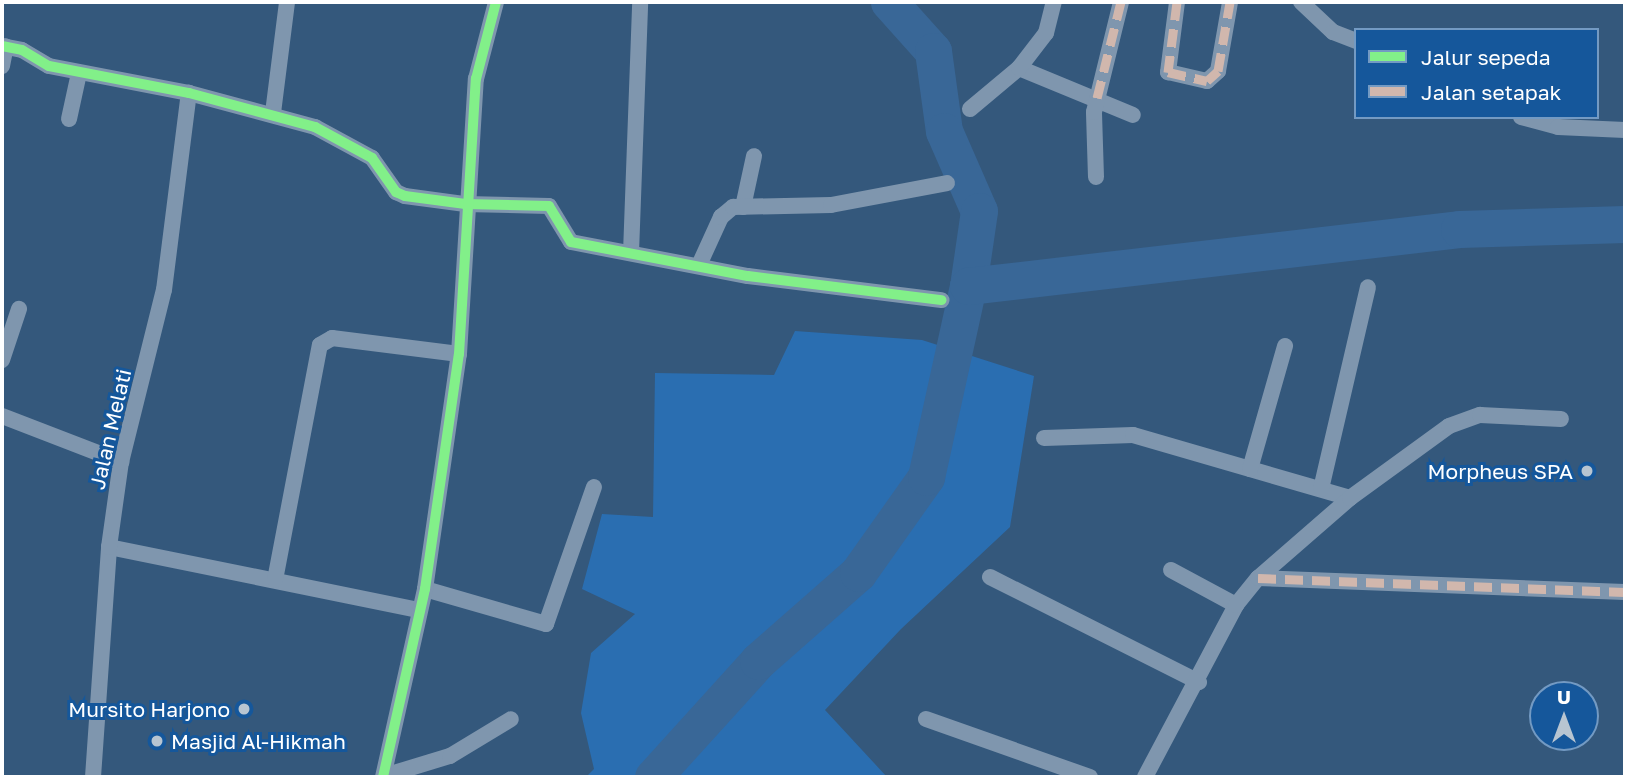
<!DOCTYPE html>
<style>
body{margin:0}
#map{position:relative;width:1627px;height:779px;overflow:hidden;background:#34587c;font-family:"Golos Text",sans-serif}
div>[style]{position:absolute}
.green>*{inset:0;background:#2a6eb1}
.river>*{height:37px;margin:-18.5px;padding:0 18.5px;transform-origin:18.5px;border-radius:18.5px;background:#396797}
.street>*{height:16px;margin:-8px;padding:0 8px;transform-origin:8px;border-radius:8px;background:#7f96ae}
.quiet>*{height:9px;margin-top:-4.5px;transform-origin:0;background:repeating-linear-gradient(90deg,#d1b7ad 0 18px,transparent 0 27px)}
.cycleway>*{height:10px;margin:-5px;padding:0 5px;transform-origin:5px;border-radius:5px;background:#82f089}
.dots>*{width:19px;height:19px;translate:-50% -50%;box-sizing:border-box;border:4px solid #15579b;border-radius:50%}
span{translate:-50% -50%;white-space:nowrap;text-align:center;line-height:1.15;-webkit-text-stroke:6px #15579b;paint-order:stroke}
.street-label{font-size:21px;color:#fff}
.poi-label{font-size:21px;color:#fff}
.right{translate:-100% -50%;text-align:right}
.left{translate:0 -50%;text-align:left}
.frame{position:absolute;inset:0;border:4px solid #fff;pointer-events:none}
.legend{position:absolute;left:1354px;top:28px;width:245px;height:91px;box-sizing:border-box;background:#15579b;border:2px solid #739ac3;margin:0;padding:9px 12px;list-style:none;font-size:21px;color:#fff}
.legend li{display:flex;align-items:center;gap:14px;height:35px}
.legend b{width:35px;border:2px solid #739ac3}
.north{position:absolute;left:1529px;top:681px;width:70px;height:70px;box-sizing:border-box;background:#15579b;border:2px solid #739ac3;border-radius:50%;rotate:0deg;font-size:19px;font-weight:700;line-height:28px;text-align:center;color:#fff}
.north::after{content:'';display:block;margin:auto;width:24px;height:32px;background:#b8c5d1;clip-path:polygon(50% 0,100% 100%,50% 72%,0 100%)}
</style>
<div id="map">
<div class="green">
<div style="clip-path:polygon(795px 331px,922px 340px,1034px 376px,1010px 527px,901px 629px,825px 710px,887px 777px,586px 777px,594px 769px,581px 713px,591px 653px,635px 614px,582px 589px,602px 514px,653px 517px,655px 373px,774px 375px)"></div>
</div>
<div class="river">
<div style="left:889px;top:2px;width:66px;rotate:48.1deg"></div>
<div style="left:933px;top:51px;width:81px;rotate:82.2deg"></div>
<div style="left:944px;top:131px;width:87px;rotate:66.4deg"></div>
<div style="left:979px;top:211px;width:76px;rotate:98.3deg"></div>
<div style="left:653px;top:777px;width:156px;rotate:-47.8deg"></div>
<div style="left:758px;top:661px;width:133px;rotate:-41.3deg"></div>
<div style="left:858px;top:573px;width:118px;rotate:-54.7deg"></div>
<div style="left:926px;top:477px;width:196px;rotate:-77.6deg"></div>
<div style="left:968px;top:286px;width:494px;rotate:-6.6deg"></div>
<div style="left:1459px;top:229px;width:166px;rotate:-1.7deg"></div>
</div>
<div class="street">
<div style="left:1177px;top:2px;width:71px;rotate:97.3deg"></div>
<div style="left:1168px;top:72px;width:40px;rotate:13deg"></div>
<div style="left:1207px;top:81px;width:15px;rotate:-42deg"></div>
<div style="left:1218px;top:71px;width:70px;rotate:-80.1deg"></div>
<div style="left:1301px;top:2px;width:44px;rotate:43.2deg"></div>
<div style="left:1333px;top:32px;width:25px;rotate:21deg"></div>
<div style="left:2px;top:46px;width:20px;rotate:11deg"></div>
<div style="left:22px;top:50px;width:31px;rotate:31deg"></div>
<div style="left:49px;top:66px;width:143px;rotate:10.9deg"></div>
<div style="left:189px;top:93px;width:131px;rotate:15.1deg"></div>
<div style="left:315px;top:127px;width:65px;rotate:28.5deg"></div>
<div style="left:372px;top:158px;width:42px;rotate:54.8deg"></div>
<div style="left:396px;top:192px;width:10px;rotate:24deg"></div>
<div style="left:405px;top:196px;width:61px;rotate:7.6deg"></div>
<div style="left:465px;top:204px;width:84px;rotate:1.4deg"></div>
<div style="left:549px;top:206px;width:42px;rotate:58.6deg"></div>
<div style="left:571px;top:242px;width:180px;rotate:10.9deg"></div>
<div style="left:748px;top:276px;width:195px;rotate:7.1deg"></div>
<div style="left:2px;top:66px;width:20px;rotate:-79deg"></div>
<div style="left:1019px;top:68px;width:123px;rotate:22.4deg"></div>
<div style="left:970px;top:109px;width:64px;rotate:-39.9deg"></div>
<div style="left:1019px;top:68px;width:44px;rotate:-52.4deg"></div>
<div style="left:1046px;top:33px;width:32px;rotate:-76deg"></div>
<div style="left:273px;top:113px;width:112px;rotate:-82.8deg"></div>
<div style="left:1521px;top:117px;width:38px;rotate:15deg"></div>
<div style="left:1558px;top:127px;width:67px;rotate:2.6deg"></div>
<div style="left:69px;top:119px;width:47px;rotate:-77.7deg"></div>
<div style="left:1096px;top:177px;width:65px;rotate:-91.8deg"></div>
<div style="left:1094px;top:112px;width:113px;rotate:-76.2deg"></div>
<div style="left:743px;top:207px;width:52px;rotate:-77.8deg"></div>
<div style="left:631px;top:253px;width:251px;rotate:-87.9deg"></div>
<div style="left:700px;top:263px;width:51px;rotate:-65.5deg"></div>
<div style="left:721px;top:217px;width:16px;rotate:-40deg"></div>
<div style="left:733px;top:207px;width:98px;rotate:-1.2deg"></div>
<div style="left:831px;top:205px;width:118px;rotate:-10.7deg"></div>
<div style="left:2px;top:360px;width:54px;rotate:-71.6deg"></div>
<div style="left:2px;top:416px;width:128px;rotate:21.1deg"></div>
<div style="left:1044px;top:438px;width:89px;rotate:-1.9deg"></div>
<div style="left:1133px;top:435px;width:226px;rotate:16.2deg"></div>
<div style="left:1250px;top:469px;width:128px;rotate:-74.1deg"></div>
<div style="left:1321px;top:489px;width:207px;rotate:-76.9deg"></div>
<div style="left:109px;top:547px;width:315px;rotate:11.5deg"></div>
<div style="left:1171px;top:570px;width:74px;rotate:28.3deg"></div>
<div style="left:990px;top:577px;width:234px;rotate:26.7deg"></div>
<div style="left:1258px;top:578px;width:367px;rotate:2.2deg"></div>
<div style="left:275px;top:580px;width:239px;rotate:-79.2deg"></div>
<div style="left:320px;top:345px;width:14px;rotate:-30deg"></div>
<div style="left:332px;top:338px;width:128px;rotate:7.2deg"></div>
<div style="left:425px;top:589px;width:126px;rotate:16.1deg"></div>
<div style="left:546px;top:624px;width:145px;rotate:-70.7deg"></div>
<div style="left:926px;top:719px;width:174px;rotate:19.5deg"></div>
<div style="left:384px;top:776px;width:69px;rotate:-16.9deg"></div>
<div style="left:450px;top:756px;width:71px;rotate:-31.2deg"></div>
<div style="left:93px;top:777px;width:231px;rotate:-86deg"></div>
<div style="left:109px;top:547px;width:86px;rotate:-82deg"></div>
<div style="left:121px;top:462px;width:177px;rotate:-76deg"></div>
<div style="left:164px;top:290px;width:199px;rotate:-82.8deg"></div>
<div style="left:383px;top:777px;width:193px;rotate:-77.4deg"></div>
<div style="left:425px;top:589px;width:237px;rotate:-81.8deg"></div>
<div style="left:459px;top:354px;width:276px;rotate:-86.5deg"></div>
<div style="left:476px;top:79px;width:80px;rotate:-75.4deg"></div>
<div style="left:1145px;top:777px;width:195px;rotate:-62.1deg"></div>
<div style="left:1236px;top:605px;width:35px;rotate:-51deg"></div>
<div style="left:1258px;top:578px;width:122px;rotate:-41deg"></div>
<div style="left:1350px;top:498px;width:122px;rotate:-36deg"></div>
<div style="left:1449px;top:426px;width:33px;rotate:-20deg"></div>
<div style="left:1480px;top:415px;width:81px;rotate:2.8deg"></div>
</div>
<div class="quiet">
<div style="left:1177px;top:2px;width:71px;rotate:97.3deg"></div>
<div style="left:1168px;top:72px;width:40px;rotate:13deg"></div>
<div style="left:1207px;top:81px;width:15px;rotate:-42deg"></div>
<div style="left:1218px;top:71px;width:70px;rotate:-80.1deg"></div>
<div style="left:1097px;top:98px;width:99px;rotate:-76deg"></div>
<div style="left:1258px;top:578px;width:367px;rotate:2.2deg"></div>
</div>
<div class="cycleway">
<div style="left:2px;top:46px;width:20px;rotate:11deg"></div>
<div style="left:22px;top:50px;width:31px;rotate:31deg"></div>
<div style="left:49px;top:66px;width:143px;rotate:10.9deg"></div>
<div style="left:189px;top:93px;width:131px;rotate:15.1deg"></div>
<div style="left:315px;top:127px;width:65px;rotate:28.5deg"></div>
<div style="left:372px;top:158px;width:42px;rotate:54.8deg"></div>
<div style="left:396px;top:192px;width:10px;rotate:24deg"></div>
<div style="left:405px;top:196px;width:61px;rotate:7.6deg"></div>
<div style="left:465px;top:204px;width:84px;rotate:1.4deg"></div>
<div style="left:549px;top:206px;width:42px;rotate:58.6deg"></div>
<div style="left:571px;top:242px;width:180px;rotate:10.9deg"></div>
<div style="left:748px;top:276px;width:195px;rotate:7.1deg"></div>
<div style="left:383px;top:777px;width:193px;rotate:-77.4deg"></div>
<div style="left:425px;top:589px;width:237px;rotate:-81.8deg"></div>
<div style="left:459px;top:354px;width:276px;rotate:-86.5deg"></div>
<div style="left:476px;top:79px;width:80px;rotate:-75.4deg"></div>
</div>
<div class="dots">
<div style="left:1587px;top:471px;background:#b8c5d1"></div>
<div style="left:244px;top:709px;background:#b8c5d1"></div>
<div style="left:157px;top:741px;background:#b8c5d1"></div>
</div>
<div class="street-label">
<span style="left:110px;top:429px;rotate:-77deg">Jalan Melati</span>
</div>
<div class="poi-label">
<span class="right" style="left:1573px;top:471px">Morpheus SPA</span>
<span class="right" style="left:230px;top:709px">Mursito Harjono</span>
<span class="left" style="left:171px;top:741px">Masjid Al-Hikmah</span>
</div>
<div class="frame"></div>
<ul class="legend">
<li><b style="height:9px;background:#82f089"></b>Jalur sepeda</li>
<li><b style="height:9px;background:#d1b7ad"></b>Jalan setapak</li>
</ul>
<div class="north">U</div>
</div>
